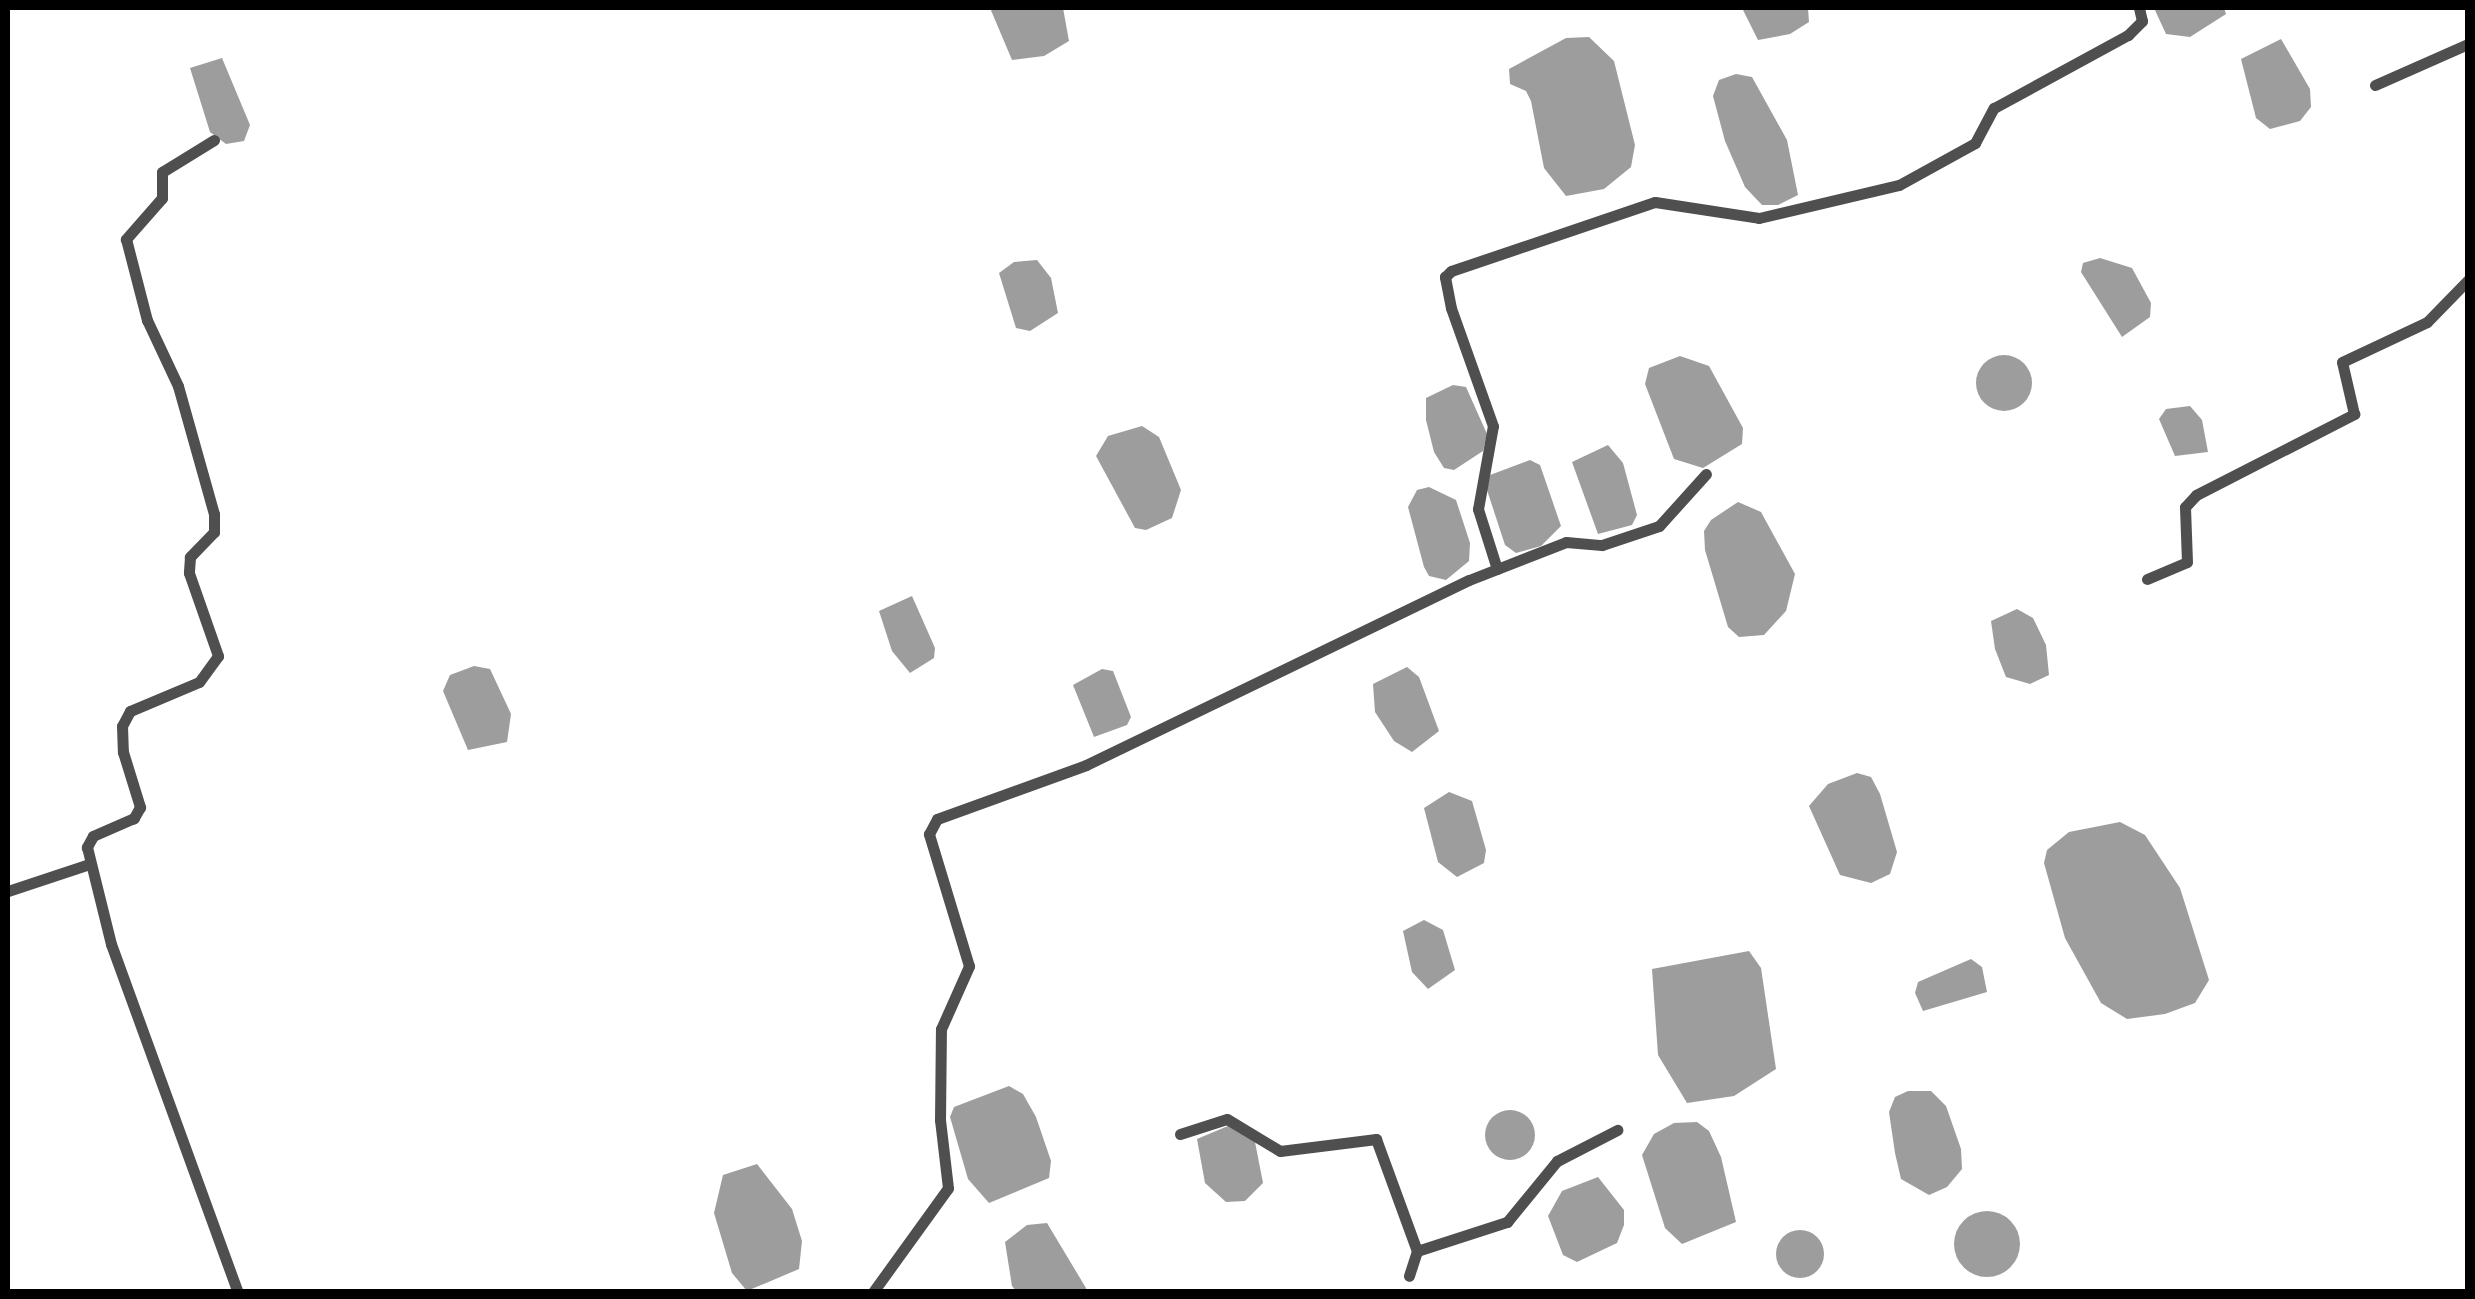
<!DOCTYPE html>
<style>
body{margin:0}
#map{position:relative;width:2475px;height:1299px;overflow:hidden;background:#fff;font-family:Montserrat,sans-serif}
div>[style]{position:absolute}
.water>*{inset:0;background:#9d9d9d}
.round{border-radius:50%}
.street>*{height:11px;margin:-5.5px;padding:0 5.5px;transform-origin:5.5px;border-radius:5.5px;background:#4f4f4f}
span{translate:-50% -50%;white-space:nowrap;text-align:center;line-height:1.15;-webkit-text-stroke:8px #fff;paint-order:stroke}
.frame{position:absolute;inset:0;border:10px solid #000;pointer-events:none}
</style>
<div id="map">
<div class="water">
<div style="clip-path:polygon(990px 8px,1063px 8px,1069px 41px,1044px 56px,1012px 60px)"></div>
<div style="clip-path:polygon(1742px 8px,1808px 8px,1809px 22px,1790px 34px,1758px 40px)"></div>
<div style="clip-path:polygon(2154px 8px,2224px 8px,2226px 14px,2190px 37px,2166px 34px)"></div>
<div style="clip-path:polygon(1589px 37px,1614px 61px,1635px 145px,1631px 167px,1604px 189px,1566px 196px,1544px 168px,1531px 101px,1526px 91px,1510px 84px,1509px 69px,1566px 38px)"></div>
<div style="clip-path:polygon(2281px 39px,2310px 89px,2311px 107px,2300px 121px,2270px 129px,2256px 118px,2241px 59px)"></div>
<div style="clip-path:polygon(222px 58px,250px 125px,244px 141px,226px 144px,210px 132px,190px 68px)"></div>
<div style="clip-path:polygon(1736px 74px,1752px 77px,1787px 140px,1798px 195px,1778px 205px,1762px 205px,1745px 187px,1725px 141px,1713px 96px,1719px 80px)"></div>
<div style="clip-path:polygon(2100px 258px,2132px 268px,2151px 303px,2150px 317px,2122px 337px,2081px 272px,2083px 263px)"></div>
<div style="clip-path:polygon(1037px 260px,1051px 278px,1058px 313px,1030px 331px,1016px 328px,999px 273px,1014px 262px)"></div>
<div class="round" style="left:1976px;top:355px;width:56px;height:56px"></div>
<div style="clip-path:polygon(1680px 356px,1709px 366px,1743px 428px,1742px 444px,1703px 468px,1674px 459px,1645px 384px,1649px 368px)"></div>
<div style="clip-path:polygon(1453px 385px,1466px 387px,1487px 434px,1483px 451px,1454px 470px,1444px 468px,1434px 452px,1426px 420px,1426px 398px)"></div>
<div style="clip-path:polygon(2190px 406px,2202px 420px,2208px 452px,2175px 456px,2159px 419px,2166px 409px)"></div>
<div style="clip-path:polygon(1142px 426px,1159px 437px,1181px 490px,1172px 518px,1146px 530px,1135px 528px,1096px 456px,1108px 436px)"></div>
<div style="clip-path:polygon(1608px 445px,1623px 463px,1637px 515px,1632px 525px,1598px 534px,1572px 462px)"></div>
<div style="clip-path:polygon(1530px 460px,1540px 465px,1561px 526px,1541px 546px,1516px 553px,1505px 545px,1487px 490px,1490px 475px)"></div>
<div style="clip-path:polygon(1429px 487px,1456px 500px,1470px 543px,1469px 561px,1446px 580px,1429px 576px,1424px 567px,1408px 507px,1417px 490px)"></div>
<div style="clip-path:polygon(1738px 502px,1761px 512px,1795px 574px,1786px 611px,1764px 635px,1739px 637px,1728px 627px,1705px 550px,1704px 531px,1711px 520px)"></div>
<div style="clip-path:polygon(912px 596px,935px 648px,934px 658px,910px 673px,892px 651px,879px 611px)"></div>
<div style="clip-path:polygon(2017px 609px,2033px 618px,2046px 645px,2049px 675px,2030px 684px,2006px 677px,1995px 649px,1991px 621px)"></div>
<div style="clip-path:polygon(474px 666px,490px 669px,511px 714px,507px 742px,468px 750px,443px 691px,450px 675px)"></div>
<div style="clip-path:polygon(1407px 667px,1419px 677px,1439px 731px,1412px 752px,1394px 741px,1375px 712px,1373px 684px)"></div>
<div style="clip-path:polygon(1102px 669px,1113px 671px,1131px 717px,1127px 725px,1094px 737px,1073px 685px)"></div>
<div style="clip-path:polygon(1857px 773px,1871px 777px,1880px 794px,1897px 852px,1890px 874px,1871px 883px,1840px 875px,1809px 806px,1828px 784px)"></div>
<div style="clip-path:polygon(1449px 792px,1472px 801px,1486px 850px,1484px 863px,1457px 877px,1438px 862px,1424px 808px)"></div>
<div style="clip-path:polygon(2120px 822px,2145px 835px,2180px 888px,2209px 980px,2195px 1003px,2165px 1014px,2127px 1019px,2101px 1003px,2065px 938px,2044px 863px,2047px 850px,2069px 832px)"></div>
<div style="clip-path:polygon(1424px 920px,1443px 930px,1455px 970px,1428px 989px,1412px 972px,1403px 931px)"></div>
<div style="clip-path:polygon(1749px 951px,1761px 968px,1776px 1069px,1734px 1096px,1687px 1103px,1658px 1055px,1652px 969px)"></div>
<div style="clip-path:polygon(1971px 959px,1982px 967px,1987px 992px,1923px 1011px,1915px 993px,1918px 982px)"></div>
<div style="clip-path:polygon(1009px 1086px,1023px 1094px,1036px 1117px,1051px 1161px,1049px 1178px,989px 1203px,968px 1179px,950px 1117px,954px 1107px)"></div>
<div style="clip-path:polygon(1908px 1091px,1931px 1091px,1946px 1106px,1961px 1149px,1962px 1169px,1947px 1187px,1929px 1195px,1901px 1179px,1895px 1153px,1889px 1112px,1895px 1097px)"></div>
<div class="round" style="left:1485px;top:1110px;width:50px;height:50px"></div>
<div style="clip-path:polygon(1697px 1122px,1709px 1131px,1721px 1157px,1736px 1222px,1682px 1244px,1665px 1228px,1642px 1155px,1654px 1134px,1674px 1123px)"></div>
<div style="clip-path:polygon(1235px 1123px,1255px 1142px,1263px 1183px,1245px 1201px,1226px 1202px,1205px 1183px,1197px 1139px)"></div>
<div style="clip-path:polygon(757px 1164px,792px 1209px,802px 1241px,799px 1269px,747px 1291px,732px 1273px,714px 1213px,723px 1175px)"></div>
<div style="clip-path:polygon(1598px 1177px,1624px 1210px,1624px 1225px,1617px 1243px,1577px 1262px,1563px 1255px,1548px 1216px,1562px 1191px)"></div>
<div class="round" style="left:1954px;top:1211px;width:66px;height:66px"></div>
<div style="clip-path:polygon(1047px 1223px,1086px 1288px,1086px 1291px,1016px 1291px,1012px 1286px,1005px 1242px,1027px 1225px)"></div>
<div class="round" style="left:1776px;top:1230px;width:48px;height:48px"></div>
</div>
<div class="street">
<div style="left:2375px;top:85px;width:102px;rotate:-23.8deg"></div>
<div style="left:214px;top:140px;width:61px;rotate:148.4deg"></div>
<div style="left:162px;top:172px;width:26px;rotate:90deg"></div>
<div style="left:162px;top:198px;width:55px;rotate:131.3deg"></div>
<div style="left:126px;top:239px;width:84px;rotate:75.5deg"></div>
<div style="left:147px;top:320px;width:73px;rotate:64.8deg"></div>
<div style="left:178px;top:386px;width:133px;rotate:74.3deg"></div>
<div style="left:214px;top:514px;width:18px;rotate:90deg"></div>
<div style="left:214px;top:532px;width:35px;rotate:134deg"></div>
<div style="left:190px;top:557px;width:16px;rotate:94deg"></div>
<div style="left:189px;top:573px;width:88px;rotate:70.7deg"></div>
<div style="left:218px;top:656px;width:32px;rotate:126deg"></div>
<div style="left:199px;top:682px;width:75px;rotate:157.2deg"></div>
<div style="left:130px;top:711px;width:17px;rotate:118deg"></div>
<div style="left:122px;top:726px;width:26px;rotate:88deg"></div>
<div style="left:123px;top:752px;width:58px;rotate:72.8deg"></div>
<div style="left:140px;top:807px;width:13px;rotate:119deg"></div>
<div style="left:134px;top:818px;width:45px;rotate:156.3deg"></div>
<div style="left:93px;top:836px;width:13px;rotate:119deg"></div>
<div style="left:87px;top:847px;width:100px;rotate:76.1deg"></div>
<div style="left:111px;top:944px;width:370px;rotate:70deg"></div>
<div style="left:1497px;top:569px;width:63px;rotate:-107.6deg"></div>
<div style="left:1478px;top:509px;width:84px;rotate:-79.8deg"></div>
<div style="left:1493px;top:426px;width:125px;rotate:-109.6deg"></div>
<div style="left:1451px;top:308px;width:32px;rotate:-101deg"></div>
<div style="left:1445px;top:277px;width:8px;rotate:-45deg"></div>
<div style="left:1451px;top:271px;width:215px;rotate:-18.7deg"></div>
<div style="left:1655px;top:202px;width:105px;rotate:8.7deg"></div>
<div style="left:1759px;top:218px;width:144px;rotate:-13.3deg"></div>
<div style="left:1899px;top:185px;width:87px;rotate:-28.9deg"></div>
<div style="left:1975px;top:143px;width:40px;rotate:-62deg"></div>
<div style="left:1994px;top:108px;width:153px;rotate:-28.6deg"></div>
<div style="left:2128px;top:35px;width:20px;rotate:-45deg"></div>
<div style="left:2142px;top:21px;width:13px;rotate:-103deg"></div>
<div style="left:2147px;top:579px;width:43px;rotate:-23deg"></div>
<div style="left:2187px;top:562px;width:55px;rotate:-92.1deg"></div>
<div style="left:2185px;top:507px;width:16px;rotate:-47deg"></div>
<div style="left:2196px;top:495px;width:178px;rotate:-27.1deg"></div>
<div style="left:2354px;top:414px;width:53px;rotate:-103deg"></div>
<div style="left:2342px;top:362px;width:94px;rotate:-25.2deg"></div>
<div style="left:2427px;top:322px;width:59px;rotate:-45.7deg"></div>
<div style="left:8px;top:891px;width:85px;rotate:-18.4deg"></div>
<div style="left:1180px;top:1134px;width:49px;rotate:-17.7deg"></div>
<div style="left:1227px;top:1119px;width:62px;rotate:31.1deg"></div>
<div style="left:1280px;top:1151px;width:97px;rotate:-7.1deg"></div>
<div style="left:1376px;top:1139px;width:119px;rotate:69.9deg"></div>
<div style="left:1417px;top:1251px;width:26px;rotate:108deg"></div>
<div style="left:1417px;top:1251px;width:95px;rotate:-17.9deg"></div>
<div style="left:1507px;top:1222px;width:79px;rotate:-50.7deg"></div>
<div style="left:1557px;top:1161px;width:68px;rotate:-27.3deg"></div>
<div style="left:873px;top:1292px;width:128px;rotate:-54.2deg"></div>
<div style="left:948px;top:1188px;width:68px;rotate:-96.7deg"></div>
<div style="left:940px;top:1120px;width:91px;rotate:-89.4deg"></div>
<div style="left:941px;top:1029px;width:69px;rotate:-66deg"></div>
<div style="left:969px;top:966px;width:138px;rotate:-106.9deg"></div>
<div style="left:929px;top:834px;width:17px;rotate:-62deg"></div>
<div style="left:937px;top:819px;width:158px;rotate:-19.9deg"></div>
<div style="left:1086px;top:765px;width:425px;rotate:-25.8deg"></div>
<div style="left:1469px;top:580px;width:104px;rotate:-21.4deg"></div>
<div style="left:1566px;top:542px;width:36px;rotate:5deg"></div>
<div style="left:1602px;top:545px;width:60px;rotate:-18.4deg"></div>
<div style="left:1659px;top:526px;width:70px;rotate:-47.9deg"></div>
</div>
<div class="frame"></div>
</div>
